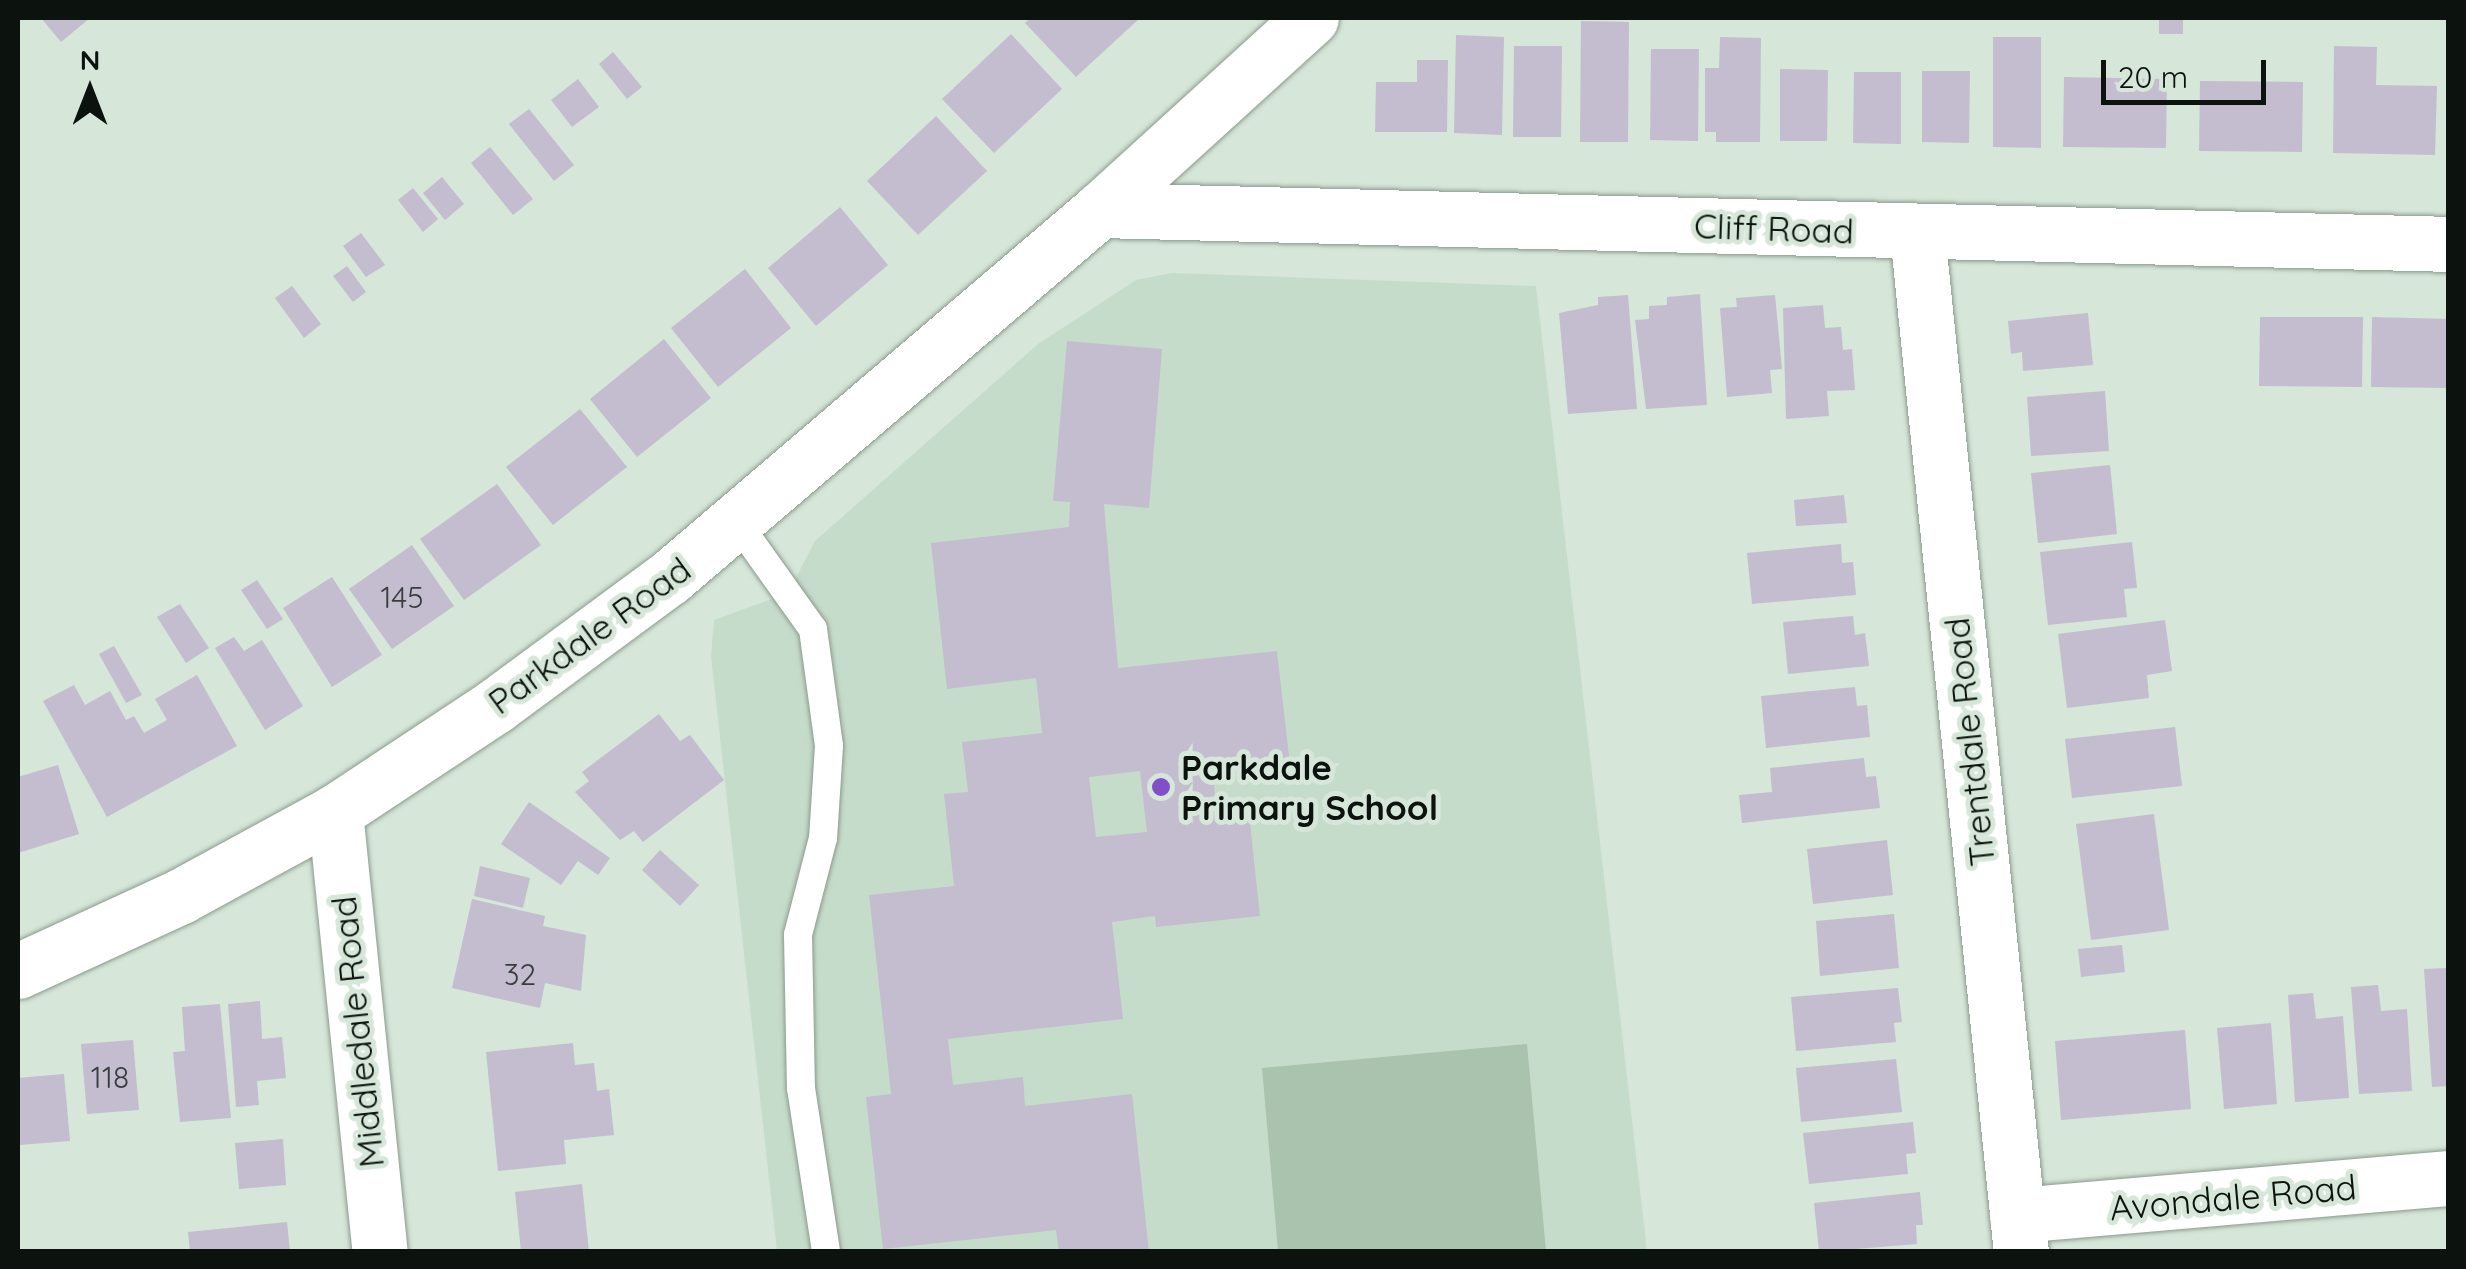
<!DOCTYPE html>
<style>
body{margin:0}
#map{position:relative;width:2466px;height:1269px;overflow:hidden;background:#d6e6d9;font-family:Quicksand,sans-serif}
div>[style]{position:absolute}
.built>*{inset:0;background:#c6dcca}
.green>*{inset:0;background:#a9c3ae}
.building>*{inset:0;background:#c3bdcf}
.roads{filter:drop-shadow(0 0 2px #8b9a8e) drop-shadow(0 0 2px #8b9a8e)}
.lane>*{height:28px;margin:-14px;padding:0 14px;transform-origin:14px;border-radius:14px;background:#fff}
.street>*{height:55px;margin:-27.5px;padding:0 27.5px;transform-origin:27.5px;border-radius:27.5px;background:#fff}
.dots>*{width:28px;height:28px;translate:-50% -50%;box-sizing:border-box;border:5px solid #d6e6d9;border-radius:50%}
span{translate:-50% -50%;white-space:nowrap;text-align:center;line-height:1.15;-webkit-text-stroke:10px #d6e6d9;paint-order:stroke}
.number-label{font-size:30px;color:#3a3d3e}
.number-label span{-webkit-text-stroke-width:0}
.street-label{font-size:35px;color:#0c120e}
.poi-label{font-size:35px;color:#0c120e;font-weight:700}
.left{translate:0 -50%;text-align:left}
.frame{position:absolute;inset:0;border:20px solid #0c120e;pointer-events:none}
.north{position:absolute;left:40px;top:40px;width:100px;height:100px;-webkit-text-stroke:8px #d6e6d9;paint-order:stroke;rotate:0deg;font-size:28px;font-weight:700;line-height:40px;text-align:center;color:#0c120e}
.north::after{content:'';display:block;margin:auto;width:35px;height:45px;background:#0c120e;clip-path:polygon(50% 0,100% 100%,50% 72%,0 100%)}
.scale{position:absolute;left:2101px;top:60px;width:165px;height:45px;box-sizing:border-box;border:5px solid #0c120e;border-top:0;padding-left:12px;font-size:30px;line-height:35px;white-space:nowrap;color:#0c120e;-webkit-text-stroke:8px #d6e6d9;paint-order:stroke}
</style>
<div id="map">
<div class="built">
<div style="clip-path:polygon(1172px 273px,1536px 286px,1647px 1251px,777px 1251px,711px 656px,714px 620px,788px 593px,815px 541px,1038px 344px,1136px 280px)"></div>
</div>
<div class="green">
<div style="clip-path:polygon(1527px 1044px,1546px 1251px,1278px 1251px,1262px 1068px)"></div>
</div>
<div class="building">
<div style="clip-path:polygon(41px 18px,90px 18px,61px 42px)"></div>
<div style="clip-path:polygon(1031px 18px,1140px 18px,1076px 77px,1025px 23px)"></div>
<div style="clip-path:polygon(2159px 18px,2183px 18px,2183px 34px,2159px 34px)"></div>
<div style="clip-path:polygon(1581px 21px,1629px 22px,1628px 142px,1580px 142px)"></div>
<div style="clip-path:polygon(1011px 34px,1062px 89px,994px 153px,942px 99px)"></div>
<div style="clip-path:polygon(1456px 35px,1504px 37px,1502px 135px,1454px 133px)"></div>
<div style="clip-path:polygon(1720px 37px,1761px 38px,1760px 142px,1716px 142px,1716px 132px,1705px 132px,1705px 68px,1719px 68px)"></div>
<div style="clip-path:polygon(1993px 37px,2041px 37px,2041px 148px,1993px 147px)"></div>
<div style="clip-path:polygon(1514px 46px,1562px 46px,1561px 137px,1513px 137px)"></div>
<div style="clip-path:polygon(2334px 46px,2377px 47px,2376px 85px,2437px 86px,2435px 155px,2333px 153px)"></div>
<div style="clip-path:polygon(1651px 49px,1699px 49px,1698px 141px,1650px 140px)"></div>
<div style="clip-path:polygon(613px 52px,642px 87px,627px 99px,599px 64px)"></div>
<div style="clip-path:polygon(1417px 60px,1448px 60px,1447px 132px,1375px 132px,1376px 82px,1417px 82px)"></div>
<div style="clip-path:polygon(1780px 69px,1828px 70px,1827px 141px,1780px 141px)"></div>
<div style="clip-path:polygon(1922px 71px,1970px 71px,1969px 143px,1922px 142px)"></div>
<div style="clip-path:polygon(1854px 72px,1901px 72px,1901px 144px,1853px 143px)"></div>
<div style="clip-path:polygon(2064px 77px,2167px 79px,2166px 148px,2063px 147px)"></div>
<div style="clip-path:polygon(578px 79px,599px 107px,572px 127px,551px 100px)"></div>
<div style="clip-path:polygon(2200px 81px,2303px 82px,2302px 152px,2199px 151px)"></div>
<div style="clip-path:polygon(529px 109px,574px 165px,554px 181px,509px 124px)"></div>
<div style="clip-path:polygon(936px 116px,987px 171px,918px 235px,867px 181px)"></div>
<div style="clip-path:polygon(490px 147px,533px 199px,513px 215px,471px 163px)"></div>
<div style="clip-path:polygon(442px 177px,464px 204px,445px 220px,423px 193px)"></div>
<div style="clip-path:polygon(413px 188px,438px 219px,423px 232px,398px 200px)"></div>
<div style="clip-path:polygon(840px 207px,888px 265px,816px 326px,768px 268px)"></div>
<div style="clip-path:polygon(361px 233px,385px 265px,366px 277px,343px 246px)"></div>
<div style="clip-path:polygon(347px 266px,366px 292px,353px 302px,333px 276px)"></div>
<div style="clip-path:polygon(745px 269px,791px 328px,718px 387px,671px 328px)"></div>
<div style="clip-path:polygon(292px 286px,321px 324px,304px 338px,275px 298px)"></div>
<div style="clip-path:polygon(1700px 294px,1707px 405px,1646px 409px,1635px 320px,1649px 319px,1649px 306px,1667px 305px,1667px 297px)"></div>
<div style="clip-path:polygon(1628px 295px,1637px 409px,1568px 414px,1559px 313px,1598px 305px,1598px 297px)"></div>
<div style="clip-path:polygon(1775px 295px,1782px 369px,1770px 370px,1772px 393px,1727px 397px,1720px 308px,1737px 307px,1736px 298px)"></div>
<div style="clip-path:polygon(1823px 305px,1825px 328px,1841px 327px,1843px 350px,1852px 349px,1855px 390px,1827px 391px,1829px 416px,1786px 419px,1783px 308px)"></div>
<div style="clip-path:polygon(2088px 313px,2093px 365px,2023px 371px,2022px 352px,2011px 354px,2008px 321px)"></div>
<div style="clip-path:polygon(2260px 317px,2363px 317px,2362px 387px,2259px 386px)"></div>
<div style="clip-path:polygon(2372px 317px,2448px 319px,2448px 388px,2371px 387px)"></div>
<div style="clip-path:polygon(664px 339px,711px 398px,637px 457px,590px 399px)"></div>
<div style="clip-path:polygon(evenodd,1067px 341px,1162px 349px,1149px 508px,1104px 504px,1118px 668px,1277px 651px,1290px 765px,1213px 773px,1216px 808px,1248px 804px,1260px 916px,1156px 927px,1155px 916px,1112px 922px,1123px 1019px,948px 1039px,953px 1085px,1023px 1077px,1025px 1106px,1132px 1094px,1149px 1251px,1059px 1252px,1056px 1230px,883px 1249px,866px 1097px,891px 1094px,869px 895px,954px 886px,944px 794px,968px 792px,962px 742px,1042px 733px,1036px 678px,947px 689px,931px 543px,1069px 527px,1070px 502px,1053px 501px,1067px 341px,1140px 771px,1147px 832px,1096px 837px,1089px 777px,1140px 771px)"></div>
<div style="clip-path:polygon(2105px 391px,2109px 451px,2031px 456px,2027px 397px)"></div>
<div style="clip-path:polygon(580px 409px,627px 467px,553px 525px,506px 467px)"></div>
<div style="clip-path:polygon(2110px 465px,2117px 534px,2038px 543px,2031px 473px)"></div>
<div style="clip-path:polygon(497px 484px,541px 545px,464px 600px,420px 539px)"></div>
<div style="clip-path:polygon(1844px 495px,1847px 523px,1796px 526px,1794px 500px)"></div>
<div style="clip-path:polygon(2132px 542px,2137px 588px,2124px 589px,2127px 617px,2048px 625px,2040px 552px)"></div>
<div style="clip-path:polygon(1841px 544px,1842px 563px,1853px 562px,1856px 595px,1752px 604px,1747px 553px)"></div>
<div style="clip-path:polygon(412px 545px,454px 606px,392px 649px,349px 589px)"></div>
<div style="clip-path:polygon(332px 577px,382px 655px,332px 687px,283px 608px)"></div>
<div style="clip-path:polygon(257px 580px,283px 619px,267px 629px,241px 590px)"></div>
<div style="clip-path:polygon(180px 604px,209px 648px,186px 663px,157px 617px)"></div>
<div style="clip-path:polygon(1853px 616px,1855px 635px,1865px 633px,1869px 666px,1788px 674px,1783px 622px)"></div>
<div style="clip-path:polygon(2165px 620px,2172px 671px,2147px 675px,2149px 698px,2067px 708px,2058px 634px)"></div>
<div style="clip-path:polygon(234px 637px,244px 651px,262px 640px,303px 706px,265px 730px,215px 648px)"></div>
<div style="clip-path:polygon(114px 646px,142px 695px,126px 703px,99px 654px)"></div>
<div style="clip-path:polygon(197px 675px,237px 746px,107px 817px,43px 701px,74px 685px,85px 705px,110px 691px,126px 720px,134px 716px,144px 733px,167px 720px,155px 699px)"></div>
<div style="clip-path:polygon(1855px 687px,1857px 706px,1867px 705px,1870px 737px,1766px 748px,1761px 696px)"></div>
<div style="clip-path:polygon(659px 714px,680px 741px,690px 735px,724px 780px,643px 842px,634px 831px,620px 840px,575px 792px,589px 781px,582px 772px)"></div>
<div style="clip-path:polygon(2175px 727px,2182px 786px,2072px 798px,2065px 739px)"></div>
<div style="clip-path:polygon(1864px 758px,1866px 777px,1876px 776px,1880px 808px,1742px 823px,1739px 795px,1772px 792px,1770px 768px)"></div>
<div style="clip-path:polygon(58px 765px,79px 834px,18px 853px,18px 777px)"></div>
<div style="clip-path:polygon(529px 802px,610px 858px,598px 875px,578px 861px,561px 885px,501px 844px)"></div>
<div style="clip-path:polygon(2154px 814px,2169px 930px,2091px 940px,2076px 824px)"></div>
<div style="clip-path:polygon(1887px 840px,1893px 895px,1813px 904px,1807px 849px)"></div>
<div style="clip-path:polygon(660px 850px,699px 885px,680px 906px,642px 870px)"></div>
<div style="clip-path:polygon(480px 866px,530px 878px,523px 908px,474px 896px)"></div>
<div style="clip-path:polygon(472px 899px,545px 916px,543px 926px,586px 935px,581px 991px,545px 983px,540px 1008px,452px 988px)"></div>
<div style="clip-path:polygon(1894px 914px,1899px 968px,1820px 976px,1816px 921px)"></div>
<div style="clip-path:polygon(2122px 945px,2125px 972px,2081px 977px,2078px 949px)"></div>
<div style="clip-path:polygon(2448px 968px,2448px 1086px,2432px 1087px,2424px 969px)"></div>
<div style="clip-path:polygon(2378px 985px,2381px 1011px,2407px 1009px,2412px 1091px,2359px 1094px,2351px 987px)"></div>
<div style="clip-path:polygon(1898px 988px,1902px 1022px,1894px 1023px,1896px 1042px,1796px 1051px,1791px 997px)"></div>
<div style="clip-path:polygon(2313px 993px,2316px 1019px,2343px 1016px,2349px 1098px,2295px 1102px,2288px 995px)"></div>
<div style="clip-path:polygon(260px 1001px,262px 1039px,282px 1037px,286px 1078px,257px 1081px,259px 1105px,236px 1107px,228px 1004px)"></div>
<div style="clip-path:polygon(220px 1004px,231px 1118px,180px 1122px,173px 1052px,185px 1051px,182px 1007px)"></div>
<div style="clip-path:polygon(2271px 1023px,2277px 1104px,2224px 1109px,2217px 1028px)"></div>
<div style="clip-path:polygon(2185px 1030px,2191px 1109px,2061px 1120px,2055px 1041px)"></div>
<div style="clip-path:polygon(133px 1040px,139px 1110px,87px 1114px,81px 1044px)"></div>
<div style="clip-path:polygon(573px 1043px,575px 1065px,594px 1063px,597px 1091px,609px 1089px,614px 1135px,564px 1140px,566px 1164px,498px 1171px,486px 1052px)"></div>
<div style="clip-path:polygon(1896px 1059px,1902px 1112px,1801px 1122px,1796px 1068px)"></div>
<div style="clip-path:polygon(64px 1074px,70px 1141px,19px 1145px,18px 1078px)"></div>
<div style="clip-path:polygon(1913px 1122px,1916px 1153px,1906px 1154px,1908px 1174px,1809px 1184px,1803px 1133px)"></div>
<div style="clip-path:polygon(283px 1139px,286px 1185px,239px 1189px,235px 1143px)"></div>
<div style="clip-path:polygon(582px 1184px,589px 1252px,521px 1252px,515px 1192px)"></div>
<div style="clip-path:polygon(1920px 1192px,1923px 1225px,1916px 1225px,1917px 1244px,1819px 1252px,1814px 1203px)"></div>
<div style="clip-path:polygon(287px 1222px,290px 1252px,190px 1252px,188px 1232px)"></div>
</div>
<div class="roads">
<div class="lane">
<div style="left:738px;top:524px;width:129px;rotate:54.5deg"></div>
<div style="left:813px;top:629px;width:118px;rotate:82.2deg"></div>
<div style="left:829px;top:746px;width:92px;rotate:93.7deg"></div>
<div style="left:823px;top:838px;width:100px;rotate:104.5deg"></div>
<div style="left:798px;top:935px;width:153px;rotate:88.9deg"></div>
<div style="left:801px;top:1088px;width:166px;rotate:81.3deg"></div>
</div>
<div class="street">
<div style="left:1100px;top:210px;width:1348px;rotate:1.44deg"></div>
<div style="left:1917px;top:232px;width:1025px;rotate:84.18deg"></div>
<div style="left:335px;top:812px;width:442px;rotate:84.2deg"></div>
<div style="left:18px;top:971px;width:179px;rotate:-24.7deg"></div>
<div style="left:181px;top:896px;width:175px;rotate:-28.6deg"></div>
<div style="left:335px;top:812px;width:192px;rotate:-33.5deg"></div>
<div style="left:495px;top:706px;width:217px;rotate:-36.4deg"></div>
<div style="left:670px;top:577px;width:565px;rotate:-40.48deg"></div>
<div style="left:1100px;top:210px;width:285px;rotate:-42.3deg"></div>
<div style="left:2017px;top:1215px;width:433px;rotate:-4.9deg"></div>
</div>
</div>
<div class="dots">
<div style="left:1161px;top:787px;background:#814fc7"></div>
</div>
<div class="number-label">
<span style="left:402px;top:597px">145</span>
<span style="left:520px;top:974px">32</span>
<span style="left:110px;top:1077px">118</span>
</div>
<div class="street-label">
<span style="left:1774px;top:228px;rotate:2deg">Cliff Road</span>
<span style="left:589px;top:635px;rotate:-36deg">Parkdale Road</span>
<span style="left:1969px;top:742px;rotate:-96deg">Trentdale Road</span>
<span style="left:357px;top:1032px;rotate:-96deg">Middledale Road</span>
<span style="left:2233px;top:1197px;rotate:-5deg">Avondale Road</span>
</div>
<div class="poi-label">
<span class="left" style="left:1181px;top:787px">Parkdale<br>Primary School</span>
</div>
<div class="frame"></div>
<div class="north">N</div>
<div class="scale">20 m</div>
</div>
